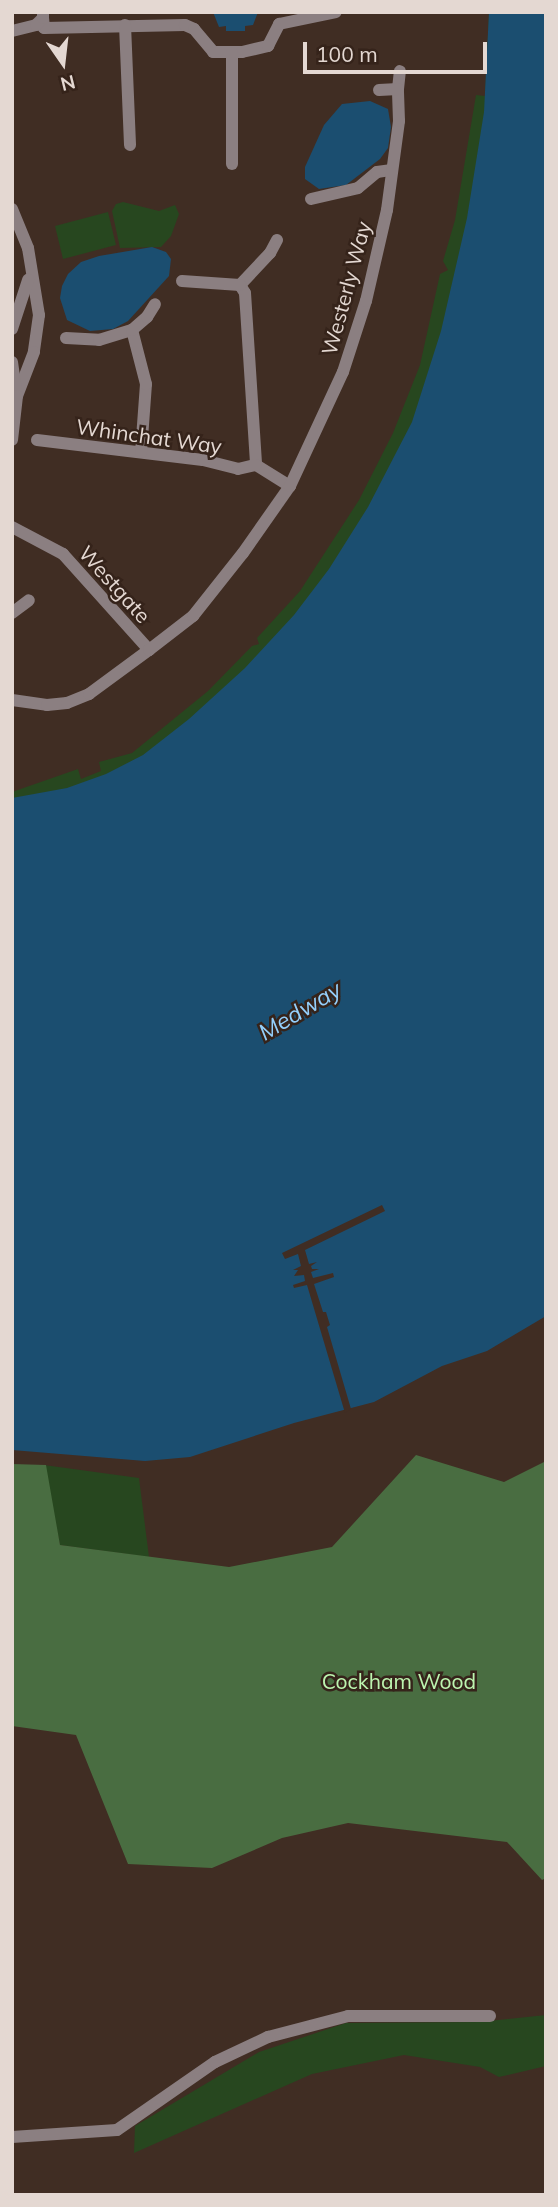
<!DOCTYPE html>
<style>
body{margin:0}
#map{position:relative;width:558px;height:2207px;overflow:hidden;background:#402d23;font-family:Mulish,sans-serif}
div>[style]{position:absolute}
.green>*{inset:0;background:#27471f}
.forest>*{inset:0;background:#496d41}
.water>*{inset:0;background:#1b4e70}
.pier>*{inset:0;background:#402d23}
.street>*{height:12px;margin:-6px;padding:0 6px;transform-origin:6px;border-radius:6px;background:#8b7f81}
span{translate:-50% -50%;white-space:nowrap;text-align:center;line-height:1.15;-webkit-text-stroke:5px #35231a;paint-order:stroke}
.street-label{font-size:21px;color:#e4d8d2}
.park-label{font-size:21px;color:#bcf4af}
.water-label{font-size:23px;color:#94cffb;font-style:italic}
.frame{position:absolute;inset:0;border:14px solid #e4d8d2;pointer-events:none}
.north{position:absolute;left:28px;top:28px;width:70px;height:70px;-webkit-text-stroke:5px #35231a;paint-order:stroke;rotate:166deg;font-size:19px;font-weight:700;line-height:28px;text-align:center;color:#e4d8d2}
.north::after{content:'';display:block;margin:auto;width:24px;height:32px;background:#e4d8d2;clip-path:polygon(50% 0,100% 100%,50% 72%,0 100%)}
.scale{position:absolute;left:303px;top:42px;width:184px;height:32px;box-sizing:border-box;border:4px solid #e4d8d2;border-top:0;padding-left:9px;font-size:21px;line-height:24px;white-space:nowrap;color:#e4d8d2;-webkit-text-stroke:5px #35231a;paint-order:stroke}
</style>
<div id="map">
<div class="green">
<div style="clip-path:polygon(489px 12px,517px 50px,376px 589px,12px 854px,12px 792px,78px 769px,81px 779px,101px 771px,99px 762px,132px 753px,208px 691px,252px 646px,259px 644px,257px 638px,300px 591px,359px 500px,393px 433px,420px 365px,440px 274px,448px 270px,443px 261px,455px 220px,476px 95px,485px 96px)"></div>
<div style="clip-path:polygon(123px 202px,159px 211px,175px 205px,179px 214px,171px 236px,161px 247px,120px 248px,112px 211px,116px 204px)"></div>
<div style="clip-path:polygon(108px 212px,116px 245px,63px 259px,55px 226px)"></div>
<div style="clip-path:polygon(44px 1465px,139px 1478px,149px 1557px,60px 1545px)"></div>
<div style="clip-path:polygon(546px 2015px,546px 2066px,499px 2077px,480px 2067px,404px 2055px,312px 2074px,134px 2153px,135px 2126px,259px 2052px,346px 2023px,480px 2022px)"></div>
</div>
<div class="forest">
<div style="clip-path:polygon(416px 1455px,504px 1482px,546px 1461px,546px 1878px,542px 1880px,507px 1842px,348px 1823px,282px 1838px,212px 1868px,128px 1864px,76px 1735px,12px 1726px,12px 1464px,46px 1465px,60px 1545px,229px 1567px,332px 1547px)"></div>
</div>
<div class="water">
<div style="clip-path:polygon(213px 12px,258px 12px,253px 25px,245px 26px,245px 31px,226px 31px,226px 26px,219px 27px)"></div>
<div style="clip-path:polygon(489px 12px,546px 12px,546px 1316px,487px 1351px,442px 1366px,374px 1402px,294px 1423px,190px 1457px,145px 1461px,12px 1450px,12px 798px,67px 788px,106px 774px,143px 755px,189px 719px,245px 668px,294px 615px,329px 569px,368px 507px,412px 422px,441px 331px,467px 218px,484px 112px)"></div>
<div style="clip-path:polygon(370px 101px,388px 109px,391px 127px,388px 148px,380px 159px,346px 185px,319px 189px,305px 179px,305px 167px,324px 125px,342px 104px)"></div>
<div style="clip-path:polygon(152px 247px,166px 252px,171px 259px,169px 276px,128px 321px,113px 329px,90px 331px,67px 320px,60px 298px,62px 286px,68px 274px,81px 262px,99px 256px)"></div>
</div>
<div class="pier">
<div style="clip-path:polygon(382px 1205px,385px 1211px,305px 1250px,309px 1264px,317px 1262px,311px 1266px,312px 1269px,319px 1269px,311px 1272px,313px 1278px,333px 1273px,334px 1277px,314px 1284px,323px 1312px,326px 1312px,330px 1325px,327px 1327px,351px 1409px,345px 1413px,307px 1285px,294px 1288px,293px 1285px,305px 1281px,304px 1275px,294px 1276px,298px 1270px,293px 1270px,301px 1266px,298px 1254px,285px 1259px,282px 1253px)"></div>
</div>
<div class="street">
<div style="left:43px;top:18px;width:10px;rotate:84deg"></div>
<div style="left:44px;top:28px;width:141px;rotate:-1.2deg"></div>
<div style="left:185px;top:25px;width:10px;rotate:24deg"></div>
<div style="left:194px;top:29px;width:30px;rotate:50deg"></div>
<div style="left:213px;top:52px;width:29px"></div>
<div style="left:242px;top:52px;width:27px;rotate:-13deg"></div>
<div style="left:268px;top:46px;width:25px;rotate:-63deg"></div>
<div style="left:279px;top:24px;width:58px;rotate:-11.9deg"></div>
<div style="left:125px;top:25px;width:120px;rotate:87.6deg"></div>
<div style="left:12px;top:31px;width:25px;rotate:-14deg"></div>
<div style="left:36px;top:25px;width:10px;rotate:-45deg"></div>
<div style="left:43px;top:18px;width:4px;rotate:-90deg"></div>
<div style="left:232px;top:53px;width:111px;rotate:90deg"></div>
<div style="left:398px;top:89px;width:18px;rotate:-84deg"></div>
<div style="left:311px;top:199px;width:48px;rotate:-13.2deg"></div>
<div style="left:358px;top:188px;width:25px;rotate:-40deg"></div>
<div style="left:377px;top:172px;width:15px;rotate:-8deg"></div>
<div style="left:12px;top:209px;width:42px;rotate:67.7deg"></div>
<div style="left:28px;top:248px;width:68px;rotate:80.7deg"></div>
<div style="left:39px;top:315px;width:37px;rotate:98deg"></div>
<div style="left:34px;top:352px;width:47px;rotate:111.1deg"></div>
<div style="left:277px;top:240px;width:15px;rotate:118deg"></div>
<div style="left:270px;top:253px;width:44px;rotate:133.2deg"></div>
<div style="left:240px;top:285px;width:9px;rotate:58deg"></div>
<div style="left:245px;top:293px;width:172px;rotate:86.3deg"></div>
<div style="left:256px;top:465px;width:40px;rotate:32deg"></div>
<div style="left:182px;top:281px;width:58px;rotate:3.9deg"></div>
<div style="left:12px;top:329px;width:52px;rotate:-71.9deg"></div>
<div style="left:66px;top:338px;width:33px;rotate:3deg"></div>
<div style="left:99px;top:340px;width:34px;rotate:-17deg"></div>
<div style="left:12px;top:362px;width:34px;rotate:82deg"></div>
<div style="left:17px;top:396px;width:44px;rotate:96.5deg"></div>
<div style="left:37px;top:440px;width:167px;rotate:6.9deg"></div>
<div style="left:203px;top:460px;width:36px;rotate:14deg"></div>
<div style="left:238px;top:469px;width:18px;rotate:-13deg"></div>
<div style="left:141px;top:452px;width:68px;rotate:-85.8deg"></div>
<div style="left:146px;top:384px;width:56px;rotate:-104.5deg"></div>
<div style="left:132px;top:330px;width:20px;rotate:-41deg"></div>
<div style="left:147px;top:317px;width:15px;rotate:-58deg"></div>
<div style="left:12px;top:527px;width:58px;rotate:27.9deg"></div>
<div style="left:63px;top:554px;width:129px;rotate:48.1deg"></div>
<div style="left:12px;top:613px;width:21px;rotate:-37deg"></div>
<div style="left:12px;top:700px;width:35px;rotate:8deg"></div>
<div style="left:47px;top:705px;width:20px;rotate:-6deg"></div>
<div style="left:67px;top:703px;width:24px;rotate:-22deg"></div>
<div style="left:89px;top:694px;width:74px;rotate:-36.3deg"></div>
<div style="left:149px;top:650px;width:56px;rotate:-37.7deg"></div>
<div style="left:193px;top:616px;width:80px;rotate:-51.6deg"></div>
<div style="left:243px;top:553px;width:82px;rotate:-55deg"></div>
<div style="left:290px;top:486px;width:126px;rotate:-65.1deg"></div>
<div style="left:343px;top:372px;width:75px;rotate:-72.1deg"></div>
<div style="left:366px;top:301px;width:93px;rotate:-77deg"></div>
<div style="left:387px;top:210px;width:90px;rotate:-82.3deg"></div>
<div style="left:399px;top:121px;width:32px;rotate:-92deg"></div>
<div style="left:398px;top:89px;width:19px;rotate:177deg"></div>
<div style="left:12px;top:2137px;width:105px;rotate:-3.8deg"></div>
<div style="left:117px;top:2130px;width:119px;rotate:-34.8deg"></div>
<div style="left:215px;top:2062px;width:59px;rotate:-25.3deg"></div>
<div style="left:268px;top:2037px;width:83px;rotate:-14.7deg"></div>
<div style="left:348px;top:2016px;width:142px"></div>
</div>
<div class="street-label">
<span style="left:346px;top:288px;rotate:-75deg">Westerly Way</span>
<span style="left:149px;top:436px;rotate:8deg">Whinchat Way</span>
<span style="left:115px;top:584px;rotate:48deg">Westgate</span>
</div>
<div class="park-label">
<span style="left:399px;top:1681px">Cockham Wood</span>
</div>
<div class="water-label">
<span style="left:300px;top:1011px;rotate:-31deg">Medway</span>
</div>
<div class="frame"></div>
<div class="north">N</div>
<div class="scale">100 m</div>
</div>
